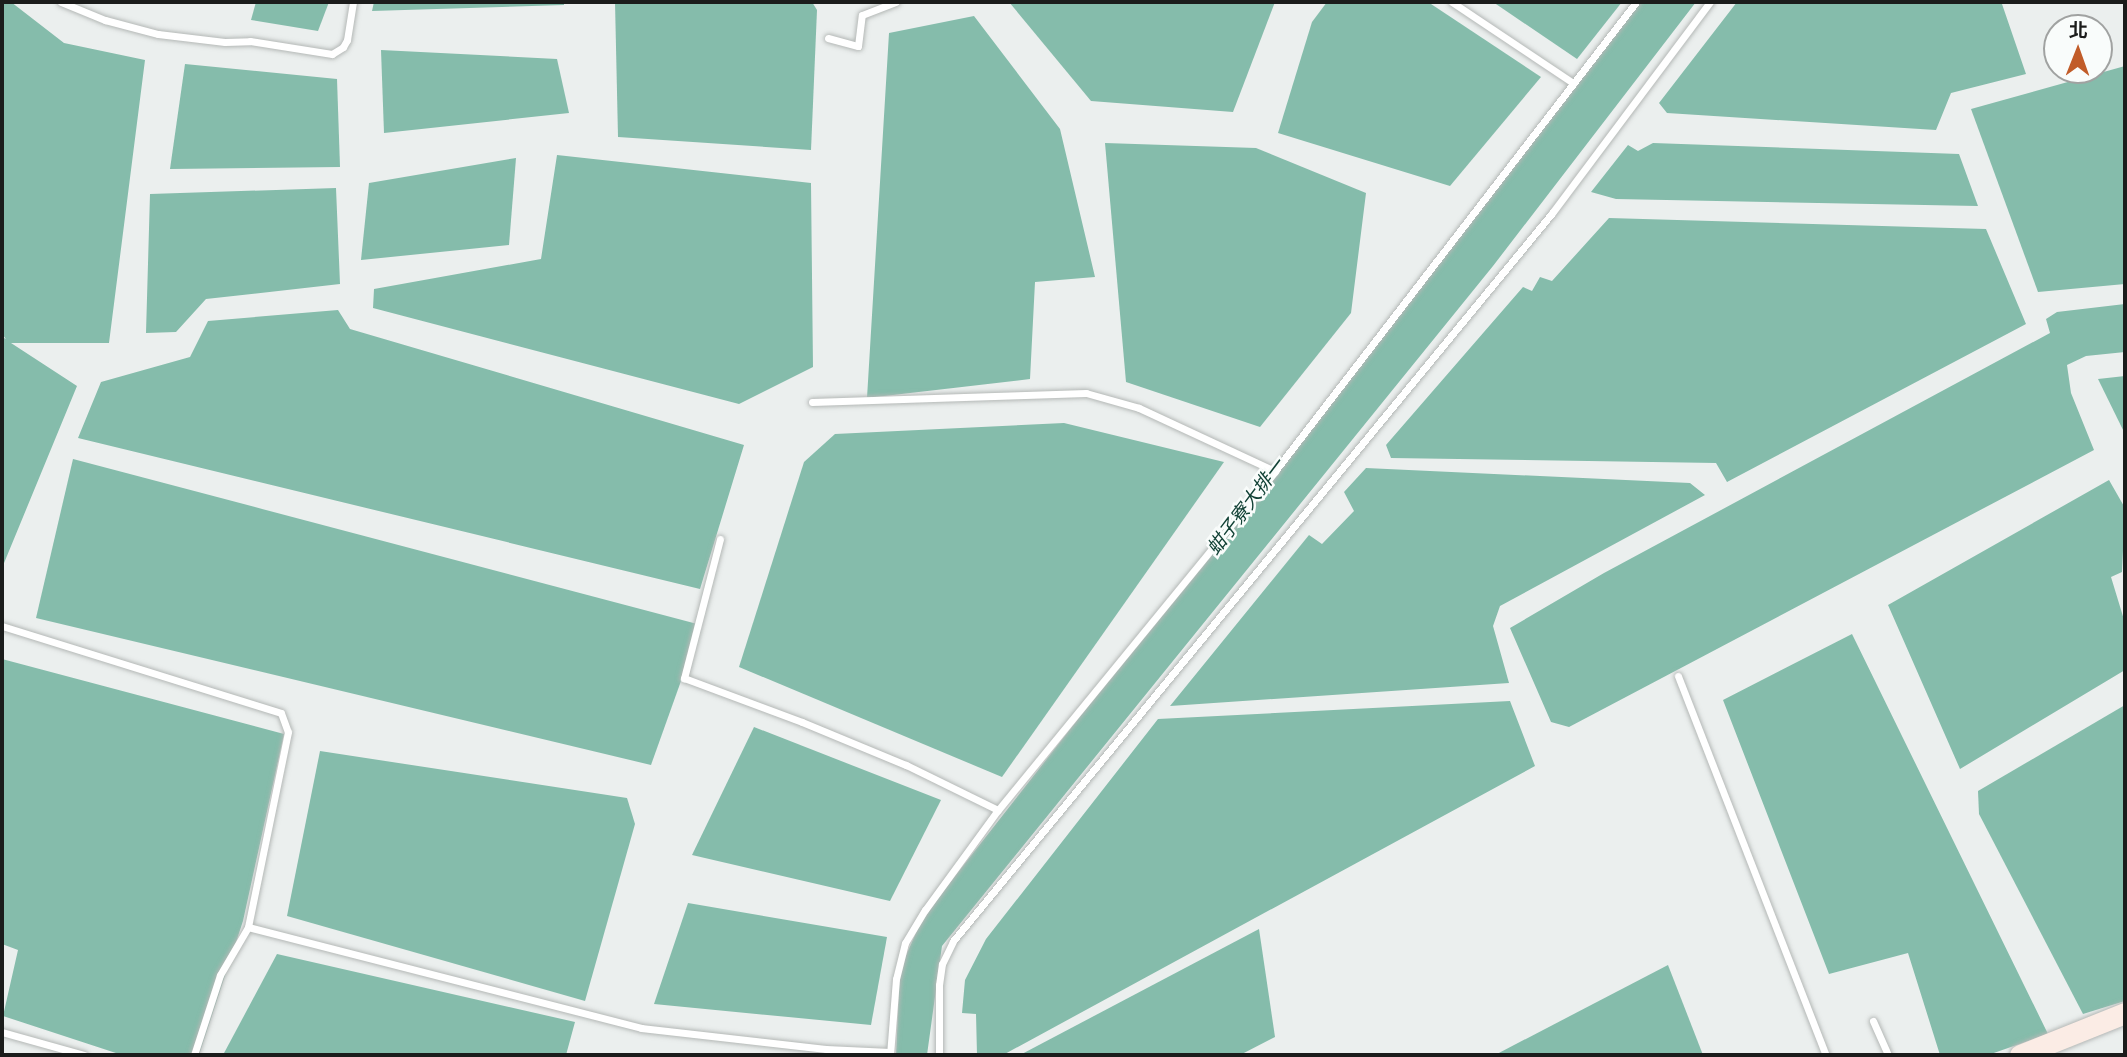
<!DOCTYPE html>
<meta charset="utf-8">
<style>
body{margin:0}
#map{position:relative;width:2127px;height:1057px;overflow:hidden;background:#ebefee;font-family:"Public Sans","Noto Sans TC",sans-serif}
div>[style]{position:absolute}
.water>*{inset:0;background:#85bcab}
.roads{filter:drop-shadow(0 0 2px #b4b8b6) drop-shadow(0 0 2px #b4b8b6)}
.lane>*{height:7px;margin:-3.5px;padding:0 3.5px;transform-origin:3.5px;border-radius:3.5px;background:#fff}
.secondary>*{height:21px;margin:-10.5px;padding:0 10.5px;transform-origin:10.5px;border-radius:10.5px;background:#fbece5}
span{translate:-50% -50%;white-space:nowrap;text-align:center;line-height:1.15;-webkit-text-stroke:5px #f9fcfb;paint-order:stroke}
.water-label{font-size:19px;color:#114135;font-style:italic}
.frame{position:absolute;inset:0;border:4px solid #1b1c1b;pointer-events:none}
.north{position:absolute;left:2043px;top:14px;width:70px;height:70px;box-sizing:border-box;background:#f9fcfb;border:2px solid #a0a2a1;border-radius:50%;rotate:1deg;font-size:19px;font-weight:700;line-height:28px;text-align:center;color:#1b1c1b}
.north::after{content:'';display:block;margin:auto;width:24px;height:32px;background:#c15c29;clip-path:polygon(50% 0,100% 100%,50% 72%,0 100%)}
</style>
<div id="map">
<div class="water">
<div style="clip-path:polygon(2px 2px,11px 2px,64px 43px,145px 60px,109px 343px,11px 343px,77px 386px,2px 568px,2px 337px,6px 339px,2px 334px)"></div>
<div style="clip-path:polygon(256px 2px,329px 2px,318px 31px,251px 20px)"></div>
<div style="clip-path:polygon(374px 2px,564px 2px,564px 5px,372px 11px)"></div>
<div style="clip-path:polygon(615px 2px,812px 2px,817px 10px,811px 150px,618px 137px)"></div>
<div style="clip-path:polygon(1009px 2px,1275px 2px,1233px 112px,1091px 101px)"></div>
<div style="clip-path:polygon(1327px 2px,1428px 2px,1541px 77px,1450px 186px,1278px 133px,1312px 22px)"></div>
<div style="clip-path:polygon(1493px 2px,1622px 2px,1577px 59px)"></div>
<div style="clip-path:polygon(1640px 2px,1696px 2px,1493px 266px,942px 946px,927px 1055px,896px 1055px,900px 969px,923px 917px)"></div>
<div style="clip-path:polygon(1737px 2px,2008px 2px,2002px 4px,2026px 74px,1951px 93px,1936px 130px,1667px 113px,1659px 103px)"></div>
<div style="clip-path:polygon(974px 16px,1060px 129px,1095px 277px,1035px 282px,1030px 379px,867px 398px,889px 33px)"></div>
<div style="clip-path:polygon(381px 50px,557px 59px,569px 113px,384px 133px)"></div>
<div style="clip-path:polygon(185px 64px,337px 79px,340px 167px,170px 169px)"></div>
<div style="clip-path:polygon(2125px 66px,2125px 284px,2038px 292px,1971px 109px)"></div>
<div style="clip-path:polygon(1105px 143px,1256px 148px,1366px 193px,1351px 313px,1260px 427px,1126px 382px)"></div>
<div style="clip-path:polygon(1653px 143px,1959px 154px,1978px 206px,1616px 199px,1591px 192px,1628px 145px,1638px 151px)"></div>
<div style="clip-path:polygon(557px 155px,811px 183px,813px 367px,739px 404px,373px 308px,374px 289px,541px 259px)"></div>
<div style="clip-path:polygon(516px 158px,509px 245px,361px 260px,369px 183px)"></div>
<div style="clip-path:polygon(336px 188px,340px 284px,206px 299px,176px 332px,146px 333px,150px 194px)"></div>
<div style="clip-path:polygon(1609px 218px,1986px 229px,2026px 324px,1727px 482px,1716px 463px,1391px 458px,1386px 445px,1523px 287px,1532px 291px,1540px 277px,1552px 281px)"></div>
<div style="clip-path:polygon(2125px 304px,2125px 352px,2086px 356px,2067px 365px,2071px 393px,2094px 450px,1569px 727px,1551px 722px,1510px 628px,1604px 573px,2050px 333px,2046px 319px,2057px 312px)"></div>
<div style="clip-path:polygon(338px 310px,350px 329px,744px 445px,700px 589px,78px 438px,101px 382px,190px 357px,208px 321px)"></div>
<div style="clip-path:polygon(2125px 376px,2125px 434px,2098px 379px)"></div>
<div style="clip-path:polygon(1064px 423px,1224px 462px,1002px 777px,739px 667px,804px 462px,835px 434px)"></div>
<div style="clip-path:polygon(73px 459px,701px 625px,651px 765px,36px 618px)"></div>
<div style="clip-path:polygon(1366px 468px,1690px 483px,1705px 495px,1500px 606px,1493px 626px,1509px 683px,1170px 706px,1309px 535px,1322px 544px,1354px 511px,1344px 492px)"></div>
<div style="clip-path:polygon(2109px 480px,2125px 508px,2122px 572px,2111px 577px,2125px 623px,2125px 670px,1960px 769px,1888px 605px)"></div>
<div style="clip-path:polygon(1852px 634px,2048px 1034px,1988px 1055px,1940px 1055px,1908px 953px,1829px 974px,1723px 700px)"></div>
<div style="clip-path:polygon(2px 659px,284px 734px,243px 921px,199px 1055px,122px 1055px,3px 1016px,18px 950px,2px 944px)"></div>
<div style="clip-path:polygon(1510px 701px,1535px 766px,1003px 1055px,977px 1055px,976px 1014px,962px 1013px,965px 980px,986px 939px,1158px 719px)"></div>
<div style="clip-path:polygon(2125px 705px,2125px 1001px,2083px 1014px,1979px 814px,1978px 791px)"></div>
<div style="clip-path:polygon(754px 727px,941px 800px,890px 901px,692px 855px)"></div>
<div style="clip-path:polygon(320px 751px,627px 798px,635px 824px,585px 1001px,287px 916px)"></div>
<div style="clip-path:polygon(688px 903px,887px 937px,871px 1025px,654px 1004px)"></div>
<div style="clip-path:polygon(1259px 929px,1275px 1037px,1240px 1055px,1020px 1055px)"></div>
<div style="clip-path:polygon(277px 954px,575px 1022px,566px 1055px,223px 1055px)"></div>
<div style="clip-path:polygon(1668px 965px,1703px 1055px,1495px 1055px)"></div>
</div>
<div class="roads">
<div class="lane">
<div style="left:61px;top:2px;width:48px;rotate:22.2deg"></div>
<div style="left:105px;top:20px;width:55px;rotate:14.8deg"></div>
<div style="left:158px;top:34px;width:67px;rotate:6.8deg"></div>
<div style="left:225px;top:42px;width:25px;rotate:-2deg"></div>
<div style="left:250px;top:41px;width:83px;rotate:9deg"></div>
<div style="left:332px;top:54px;width:13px;rotate:-32deg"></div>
<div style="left:343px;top:47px;width:8px;rotate:-60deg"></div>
<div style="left:347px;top:40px;width:38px;rotate:-81deg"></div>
<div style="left:1452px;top:2px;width:146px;rotate:33.8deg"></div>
<div style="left:828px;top:38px;width:31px;rotate:15deg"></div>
<div style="left:858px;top:46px;width:31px;rotate:-83deg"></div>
<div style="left:862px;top:15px;width:36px;rotate:-21deg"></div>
<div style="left:812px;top:402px;width:274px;rotate:-1.9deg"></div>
<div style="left:1086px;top:393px;width:55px;rotate:15.8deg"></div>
<div style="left:1139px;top:408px;width:150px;rotate:24.9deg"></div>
<div style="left:720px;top:539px;width:144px;rotate:104.5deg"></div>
<div style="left:684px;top:678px;width:126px;rotate:20.4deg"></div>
<div style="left:802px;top:722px;width:113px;rotate:22.5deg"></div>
<div style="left:906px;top:765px;width:102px;rotate:26.1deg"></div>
<div style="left:2px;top:626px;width:292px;rotate:17.3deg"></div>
<div style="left:281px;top:713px;width:20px;rotate:70deg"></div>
<div style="left:288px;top:732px;width:199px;rotate:101.6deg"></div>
<div style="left:1678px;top:676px;width:407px;rotate:68.7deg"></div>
<div style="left:1873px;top:1021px;width:37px;rotate:66deg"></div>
<div style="left:2px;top:1032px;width:85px;rotate:15.7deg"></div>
<div style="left:194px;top:1055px;width:84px;rotate:-72deg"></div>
<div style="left:220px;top:975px;width:56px;rotate:-59.7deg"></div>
<div style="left:248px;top:927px;width:406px;rotate:14.4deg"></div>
<div style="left:641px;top:1028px;width:186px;rotate:6.5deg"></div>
<div style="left:826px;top:1049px;width:64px;rotate:2.7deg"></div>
<div style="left:890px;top:1055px;width:76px;rotate:-85.5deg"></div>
<div style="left:896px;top:979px;width:37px;rotate:-76deg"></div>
<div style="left:905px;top:943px;width:39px;rotate:-59deg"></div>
<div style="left:925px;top:910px;width:124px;rotate:-53.9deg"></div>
<div style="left:998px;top:810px;width:438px;rotate:-50.7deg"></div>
<div style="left:1275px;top:471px;width:592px;rotate:-52.41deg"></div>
<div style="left:939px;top:1055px;width:70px;rotate:-90deg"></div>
<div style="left:939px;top:985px;width:21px;rotate:-82deg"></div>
<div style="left:942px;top:964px;width:25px;rotate:-64deg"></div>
<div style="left:953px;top:941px;width:943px;rotate:-50.55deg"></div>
<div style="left:1552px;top:213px;width:264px;rotate:-53.2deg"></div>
</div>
<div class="secondary">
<div style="left:2020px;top:1055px;width:113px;rotate:-21.8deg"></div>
</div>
</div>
<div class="water-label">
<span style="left:1246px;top:507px;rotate:-53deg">蚶子寮大排一</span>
</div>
<div class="frame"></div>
<div class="north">北</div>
</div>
